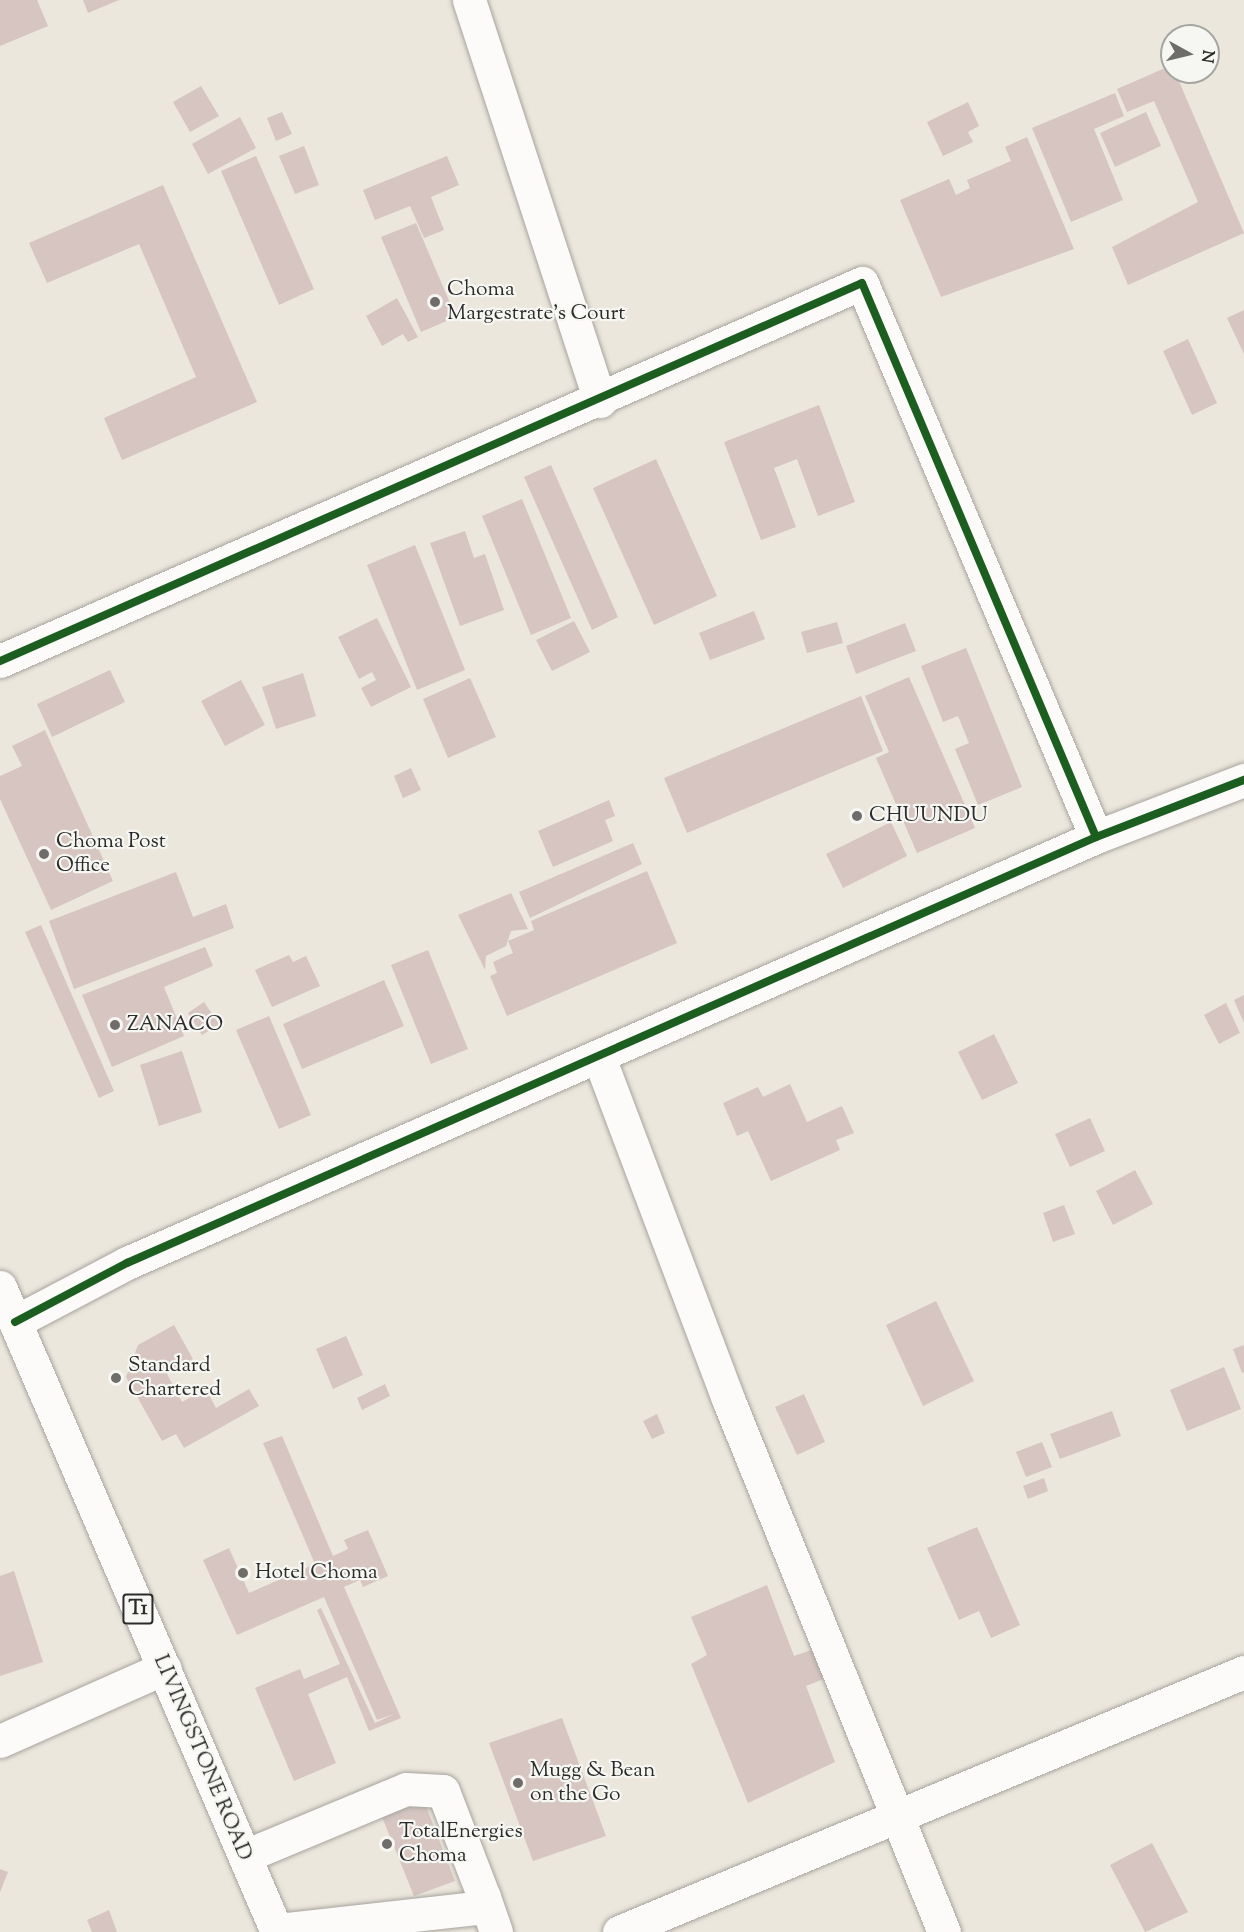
<!DOCTYPE html>
<style>
body{margin:0}
#map{position:relative;width:1244px;height:1932px;overflow:hidden;background:#ece7dd;font-family:"Sorts Mill Goudy",serif}
div>[style]{position:absolute}
.building>*{inset:0;background:#d6c5c0}
.roads{filter:drop-shadow(0 0 2px #a7a49e) drop-shadow(0 0 2px #a7a49e)}
.minor>*{height:33px;margin:-16.5px;padding:0 16.5px;transform-origin:16.5px;border-radius:16.5px;background:#fcfbfa}
.highway>*{height:33px;margin:-16.5px;padding:0 16.5px;transform-origin:16.5px;border-radius:16.5px;background:#fcfbfa}
.cycleway>*{height:8px;margin:-4px;padding:0 4px;transform-origin:4px;border-radius:4px;background:#1b5e20}
.dots>*{width:16px;height:16px;translate:-50% -50%;box-sizing:border-box;border:3px solid #f6f6f2;border-radius:50%}
span{translate:-50% -50%;white-space:nowrap;text-align:center;line-height:1.15;-webkit-text-stroke:4.5px #f6f6f2;paint-order:stroke}
.shield-label span{padding:2px 4px;background:#f6f6f2;border:2px solid;border-radius:4px;-webkit-text-stroke-width:0}
.shield-label{font-size:20px;color:#2b2b2b;font-weight:700}
.poi-label{font-size:21px;color:#2b2b2b}
.left{translate:0 -50%;text-align:left}
.street-label{font-size:21px;color:#2b2b2b}
.north{position:absolute;left:1160px;top:24px;width:60px;height:60px;box-sizing:border-box;background:#f6f6f2;border:2px solid #a5a5a2;border-radius:50%;rotate:98deg;font-size:16px;font-weight:700;line-height:24px;text-align:center;color:#2b2b2b}
.north::after{content:'';display:block;margin:auto;width:21px;height:27px;background:#6f6d69;clip-path:polygon(50% 0,100% 100%,50% 72%,0 100%)}
</style>
<div id="map">
<div class="building">
<div style="clip-path:polygon(0 0,37px 0,48px 26px,0 46px)"></div>
<div style="clip-path:polygon(83px 0,119px 0,88px 13px)"></div>
<div style="clip-path:polygon(1172px 65px,1244px 233px,1128px 285px,1112px 247px,1198px 202px,1154px 101px,1127px 112px,1117px 89px)"></div>
<div style="clip-path:polygon(201px 86px,219px 116px,190px 132px,173px 102px)"></div>
<div style="clip-path:polygon(1115px 93px,1124px 116px,1094px 129px,1123px 200px,1071px 222px,1032px 128px)"></div>
<div style="clip-path:polygon(968px 102px,979px 126px,968px 132px,973px 142px,943px 156px,927px 122px)"></div>
<div style="clip-path:polygon(282px 112px,292px 134px,276px 141px,267px 118px)"></div>
<div style="clip-path:polygon(1146px 112px,1161px 146px,1115px 167px,1100px 133px)"></div>
<div style="clip-path:polygon(240px 117px,256px 148px,208px 174px,192px 144px)"></div>
<div style="clip-path:polygon(1027px 137px,1074px 249px,941px 297px,900px 200px,949px 179px,956px 195px,970px 188px,967px 180px,1011px 161px,1005px 147px)"></div>
<div style="clip-path:polygon(304px 146px,319px 185px,295px 194px,279px 156px)"></div>
<div style="clip-path:polygon(256px 156px,314px 289px,279px 305px,221px 171px)"></div>
<div style="clip-path:polygon(447px 156px,459px 185px,431px 197px,444px 230px,424px 238px,410px 206px,375px 220px,363px 190px)"></div>
<div style="clip-path:polygon(163px 185px,257px 402px,122px 460px,104px 418px,196px 377px,139px 244px,47px 283px,29px 243px)"></div>
<div style="clip-path:polygon(416px 223px,456px 317px,421px 332px,381px 237px)"></div>
<div style="clip-path:polygon(397px 298px,418px 337px,408px 342px,403px 334px,382px 346px,366px 316px)"></div>
<div style="clip-path:polygon(1244px 310px,1244px 354px,1227px 318px)"></div>
<div style="clip-path:polygon(1188px 339px,1217px 403px,1192px 415px,1163px 351px)"></div>
<div style="clip-path:polygon(819px 405px,855px 502px,818px 516px,797px 459px,774px 468px,796px 527px,761px 540px,724px 442px)"></div>
<div style="clip-path:polygon(656px 459px,717px 596px,654px 625px,593px 488px)"></div>
<div style="clip-path:polygon(551px 465px,618px 617px,592px 630px,524px 477px)"></div>
<div style="clip-path:polygon(522px 499px,571px 618px,531px 635px,482px 516px)"></div>
<div style="clip-path:polygon(465px 531px,474px 558px,485px 554px,504px 610px,460px 626px,430px 543px)"></div>
<div style="clip-path:polygon(415px 545px,465px 670px,417px 690px,367px 565px)"></div>
<div style="clip-path:polygon(754px 611px,765px 639px,710px 660px,699px 633px)"></div>
<div style="clip-path:polygon(377px 618px,411px 687px,371px 707px,361px 688px,376px 680px,372px 672px,359px 679px,338px 637px)"></div>
<div style="clip-path:polygon(574px 621px,590px 652px,552px 671px,536px 640px)"></div>
<div style="clip-path:polygon(837px 622px,843px 643px,807px 653px,801px 632px)"></div>
<div style="clip-path:polygon(905px 623px,916px 651px,856px 674px,846px 646px)"></div>
<div style="clip-path:polygon(966px 648px,1022px 787px,978px 805px,955px 749px,969px 743px,958px 716px,943px 722px,921px 666px)"></div>
<div style="clip-path:polygon(110px 670px,125px 702px,52px 737px,37px 704px)"></div>
<div style="clip-path:polygon(303px 673px,316px 716px,276px 729px,262px 687px)"></div>
<div style="clip-path:polygon(909px 677px,975px 828px,917px 853px,876px 758px,889px 752px,865px 696px)"></div>
<div style="clip-path:polygon(470px 678px,496px 737px,448px 758px,423px 699px)"></div>
<div style="clip-path:polygon(241px 680px,265px 725px,225px 746px,201px 701px)"></div>
<div style="clip-path:polygon(861px 696px,883px 751px,687px 833px,664px 778px)"></div>
<div style="clip-path:polygon(45px 730px,113px 881px,51px 910px,0 799px,0 776px,22px 766px,12px 746px)"></div>
<div style="clip-path:polygon(411px 768px,421px 790px,403px 798px,394px 776px)"></div>
<div style="clip-path:polygon(609px 800px,615px 816px,605px 820px,613px 841px,553px 867px,538px 831px)"></div>
<div style="clip-path:polygon(891px 822px,907px 856px,843px 888px,826px 854px)"></div>
<div style="clip-path:polygon(633px 843px,642px 864px,530px 918px,519px 892px)"></div>
<div style="clip-path:polygon(647px 871px,677px 943px,507px 1016px,490px 976px,497px 973px,493px 962px,513px 953px,508px 941px,534px 930px,531px 921px)"></div>
<div style="clip-path:polygon(176px 872px,193px 917px,226px 904px,234px 928px,74px 989px,49px 921px)"></div>
<div style="clip-path:polygon(511px 893px,528px 929px,511px 931px,506px 946px,486px 956px,485px 970px,458px 915px)"></div>
<div style="clip-path:polygon(41px 925px,114px 1091px,99px 1098px,25px 932px)"></div>
<div style="clip-path:polygon(205px 947px,213px 966px,164px 987px,184px 1036px,112px 1067px,82px 995px)"></div>
<div style="clip-path:polygon(428px 950px,468px 1049px,431px 1064px,391px 965px)"></div>
<div style="clip-path:polygon(289px 955px,293px 962px,306px 956px,320px 986px,272px 1007px,255px 970px)"></div>
<div style="clip-path:polygon(384px 980px,404px 1026px,302px 1069px,283px 1024px)"></div>
<div style="clip-path:polygon(1244px 995px,1244px 1023px,1234px 1000px)"></div>
<div style="clip-path:polygon(204px 1002px,219px 1024px,202px 1035px,188px 1013px)"></div>
<div style="clip-path:polygon(1226px 1003px,1240px 1033px,1219px 1044px,1204px 1015px)"></div>
<div style="clip-path:polygon(269px 1016px,311px 1115px,279px 1129px,236px 1030px)"></div>
<div style="clip-path:polygon(994px 1034px,1018px 1083px,982px 1100px,958px 1052px)"></div>
<div style="clip-path:polygon(182px 1051px,202px 1112px,159px 1126px,140px 1065px)"></div>
<div style="clip-path:polygon(790px 1084px,807px 1122px,842px 1106px,854px 1133px,836px 1140px,840px 1150px,771px 1181px,748px 1131px,737px 1136px,723px 1103px,758px 1087px,763px 1097px)"></div>
<div style="clip-path:polygon(1090px 1118px,1105px 1151px,1070px 1167px,1055px 1134px)"></div>
<div style="clip-path:polygon(1135px 1170px,1153px 1204px,1113px 1225px,1096px 1191px)"></div>
<div style="clip-path:polygon(1064px 1205px,1075px 1234px,1053px 1242px,1043px 1213px)"></div>
<div style="clip-path:polygon(936px 1301px,974px 1381px,923px 1406px,886px 1325px)"></div>
<div style="clip-path:polygon(174px 1325px,193px 1359px,167px 1374px,182px 1402px,206px 1389px,216px 1408px,249px 1389px,259px 1406px,184px 1448px,176px 1434px,162px 1441px,126px 1377px,138px 1345px)"></div>
<div style="clip-path:polygon(346px 1336px,363px 1375px,333px 1389px,316px 1349px)"></div>
<div style="clip-path:polygon(1244px 1345px,1244px 1372px,1242px 1373px,1233px 1349px)"></div>
<div style="clip-path:polygon(1224px 1367px,1241px 1409px,1187px 1431px,1170px 1390px)"></div>
<div style="clip-path:polygon(385px 1384px,390px 1396px,362px 1410px,357px 1398px)"></div>
<div style="clip-path:polygon(804px 1394px,825px 1442px,797px 1455px,775px 1407px)"></div>
<div style="clip-path:polygon(1112px 1411px,1121px 1436px,1060px 1459px,1050px 1434px)"></div>
<div style="clip-path:polygon(657px 1414px,665px 1433px,652px 1439px,643px 1421px)"></div>
<div style="clip-path:polygon(282px 1436px,333px 1556px,348px 1549px,344px 1540px,368px 1530px,388px 1576px,363px 1587px,360px 1580px,344px 1587px,401px 1718px,369px 1731px,347px 1677px,308px 1694px,336px 1763px,294px 1781px,255px 1688px,300px 1669px,304px 1679px,340px 1664px,317px 1610px,321px 1608px,375px 1723px,394px 1714px,377px 1720px,324px 1597px,237px 1635px,203px 1560px,229px 1548px,249px 1593px,315px 1564px,263px 1443px)"></div>
<div style="clip-path:polygon(1042px 1442px,1052px 1467px,1026px 1477px,1016px 1452px)"></div>
<div style="clip-path:polygon(1044px 1478px,1048px 1491px,1028px 1499px,1023px 1486px)"></div>
<div style="clip-path:polygon(977px 1527px,1020px 1625px,991px 1638px,979px 1611px,959px 1620px,927px 1548px)"></div>
<div style="clip-path:polygon(14px 1571px,43px 1662px,0 1676px,0 1576px)"></div>
<div style="clip-path:polygon(767px 1585px,794px 1656px,820px 1647px,831px 1676px,806px 1686px,835px 1762px,748px 1803px,691px 1664px,707px 1655px,691px 1617px)"></div>
<div style="clip-path:polygon(562px 1718px,606px 1836px,533px 1861px,489px 1743px)"></div>
<div style="clip-path:polygon(424px 1801px,455px 1881px,414px 1896px,382px 1817px)"></div>
<div style="clip-path:polygon(1152px 1843px,1188px 1912px,1145px 1932px,1110px 1865px)"></div>
<div style="clip-path:polygon(0 1869px,8px 1872px,0 1892px)"></div>
<div style="clip-path:polygon(109px 1910px,117px 1932px,92px 1932px,87px 1920px)"></div>
</div>
<div class="roads">
<div class="minor">
<div style="left:469px;top:0;width:422px;rotate:71.9deg"></div>
<div style="left:0;top:661px;width:941px;rotate:-23.68deg"></div>
<div style="left:862px;top:283px;width:601px;rotate:67.1deg"></div>
<div style="left:600px;top:1060px;width:362px;rotate:69.3deg"></div>
<div style="left:728px;top:1399px;width:575px;rotate:67.94deg"></div>
<div style="left:15px;top:1322px;width:127px;rotate:-27.8deg"></div>
<div style="left:127px;top:1263px;width:1059px;rotate:-23.73deg"></div>
<div style="left:1096px;top:837px;width:159px;rotate:-21.1deg"></div>
<div style="left:0;top:1741px;width:180px;rotate:-24deg"></div>
<div style="left:245px;top:1856px;width:174px;rotate:-22.6deg"></div>
<div style="left:406px;top:1789px;width:37px;rotate:3deg"></div>
<div style="left:443px;top:1791px;width:114px;rotate:68.9deg"></div>
<div style="left:484px;top:1897px;width:14px;rotate:126deg"></div>
<div style="left:476px;top:1908px;width:201px;rotate:173.7deg"></div>
<div style="left:484px;top:1897px;width:37px;rotate:71deg"></div>
<div style="left:619px;top:1932px;width:677px;rotate:-22.59deg"></div>
</div>
<div class="highway">
<div style="left:0;top:1287px;width:702px;rotate:66.76deg"></div>
</div>
</div>
<div class="cycleway">
<div style="left:0;top:661px;width:941px;rotate:-23.68deg"></div>
<div style="left:862px;top:283px;width:601px;rotate:67.1deg"></div>
<div style="left:15px;top:1322px;width:127px;rotate:-27.8deg"></div>
<div style="left:127px;top:1263px;width:1059px;rotate:-23.73deg"></div>
<div style="left:1096px;top:837px;width:159px;rotate:-21.1deg"></div>
</div>
<div class="dots">
<div style="left:435px;top:302px;background:#6f6d69"></div>
<div style="left:857px;top:816px;background:#6f6d69"></div>
<div style="left:44px;top:854px;background:#6f6d69"></div>
<div style="left:115px;top:1025px;background:#6f6d69"></div>
<div style="left:116px;top:1378px;background:#6f6d69"></div>
<div style="left:243px;top:1573px;background:#6f6d69"></div>
<div style="left:518px;top:1783px;background:#6f6d69"></div>
<div style="left:387px;top:1844px;background:#6f6d69"></div>
</div>
<div class="shield-label">
<span style="left:138px;top:1609px">T1</span>
</div>
<div class="poi-label">
<span class="left" style="left:447px;top:302px">Choma<br>Margestrate's Court</span>
<span class="left" style="left:869px;top:816px">CHUUNDU</span>
<span class="left" style="left:56px;top:854px">Choma Post<br>Office</span>
<span class="left" style="left:127px;top:1025px">ZANACO</span>
<span class="left" style="left:128px;top:1378px">Standard<br>Chartered</span>
<span class="left" style="left:255px;top:1573px">Hotel Choma</span>
<span class="left" style="left:530px;top:1783px">Mugg &amp; Bean<br>on the Go</span>
<span class="left" style="left:399px;top:1844px">TotalEnergies<br>Choma</span>
</div>
<div class="street-label">
<span style="left:202px;top:1758px;rotate:67deg">LIVINGSTONE ROAD</span>
</div>
<div class="north">N</div>
</div>
